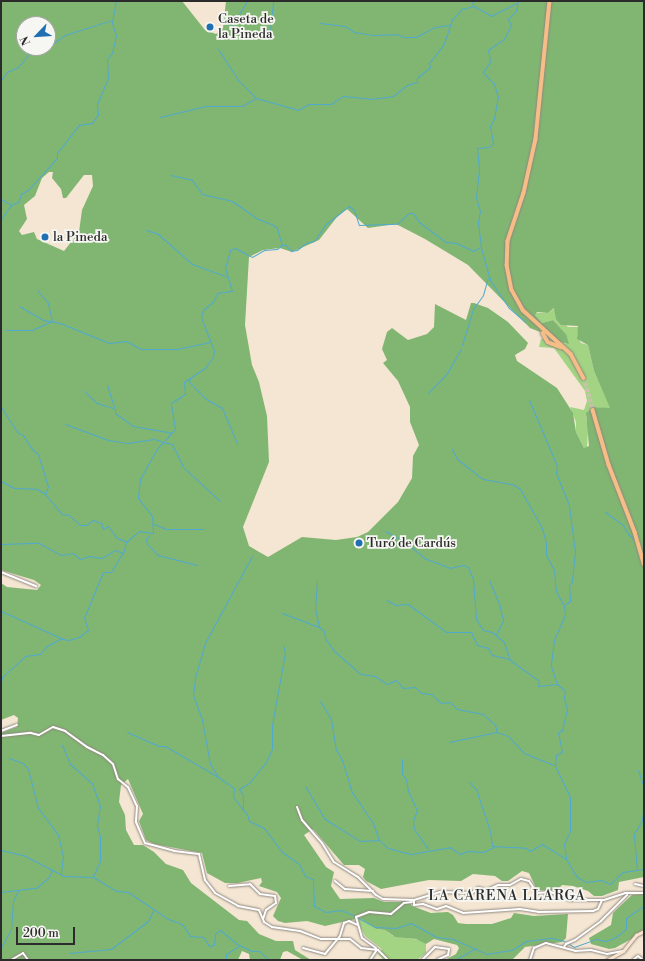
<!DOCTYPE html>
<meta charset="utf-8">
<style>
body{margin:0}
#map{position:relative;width:645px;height:961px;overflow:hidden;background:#f4e6d3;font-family:"Libre Bodoni",serif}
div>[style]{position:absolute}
.green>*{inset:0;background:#a2d484}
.forest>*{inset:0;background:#81b672}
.stream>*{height:1px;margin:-0.5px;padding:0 0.5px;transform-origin:0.5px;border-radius:0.5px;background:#51a9ce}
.primary-tunnel>*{height:3.5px;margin-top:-1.75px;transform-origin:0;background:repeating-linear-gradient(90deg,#ccc1b1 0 3.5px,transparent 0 5.5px)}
.roads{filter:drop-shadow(0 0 1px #90887f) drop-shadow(0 0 1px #90887f)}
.street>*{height:2px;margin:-1px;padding:0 1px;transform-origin:1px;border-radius:1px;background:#fff}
.secondary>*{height:3px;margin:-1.5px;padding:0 1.5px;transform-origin:1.5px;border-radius:1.5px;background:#fbe5cf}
.primary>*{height:3.5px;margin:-1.75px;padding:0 1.75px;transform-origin:1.75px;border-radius:1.75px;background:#f6be86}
.dots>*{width:11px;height:11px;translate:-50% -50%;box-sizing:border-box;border:2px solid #f6f6f2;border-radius:50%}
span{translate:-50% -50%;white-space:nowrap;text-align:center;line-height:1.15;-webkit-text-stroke:3.5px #f6f6f2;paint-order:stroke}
.poi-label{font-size:13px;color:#2b2b2b}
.left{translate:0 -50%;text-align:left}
.neighbourhood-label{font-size:14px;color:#2b2b2b;letter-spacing:1px}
.frame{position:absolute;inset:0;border:2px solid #2b2b2b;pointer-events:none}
.north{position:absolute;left:16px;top:16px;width:40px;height:40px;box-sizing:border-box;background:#f6f6f2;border:1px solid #a5a5a2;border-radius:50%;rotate:245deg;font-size:11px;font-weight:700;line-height:16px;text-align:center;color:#2b2b2b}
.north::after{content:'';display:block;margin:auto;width:14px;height:18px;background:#1f6fb2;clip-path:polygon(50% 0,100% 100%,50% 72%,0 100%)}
.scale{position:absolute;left:16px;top:927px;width:59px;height:18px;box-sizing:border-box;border:2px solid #2b2b2b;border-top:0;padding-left:5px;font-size:12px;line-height:14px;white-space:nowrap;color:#2b2b2b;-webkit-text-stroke:3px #f6f6f2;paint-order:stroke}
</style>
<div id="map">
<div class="green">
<div style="clip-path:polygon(555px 308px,557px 311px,556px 316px,568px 327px,579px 327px,577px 336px,581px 343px,588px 345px,594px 371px,611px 409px,596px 407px,588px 411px,586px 417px,588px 428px,587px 449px,584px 448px,576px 432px,576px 422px,570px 407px,584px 410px,587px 401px,585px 391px,554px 348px,539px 347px,541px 339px,545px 339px,539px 331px,541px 327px,566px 344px,566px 334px,553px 320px,542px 323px,535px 315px,535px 313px,548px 313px)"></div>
<div style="clip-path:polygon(361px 917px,376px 929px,385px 930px,393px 936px,420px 940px,426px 944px,426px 953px,417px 960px,384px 960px,378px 954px,382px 949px,365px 936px,357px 920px)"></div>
</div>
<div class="forest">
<div style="clip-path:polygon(evenodd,1px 1px,182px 1px,205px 30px,216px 34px,223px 28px,226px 1px,644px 1px,644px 877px,619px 882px,618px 890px,602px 896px,594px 896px,588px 891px,573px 886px,562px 885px,557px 891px,537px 890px,529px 873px,522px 871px,508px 881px,502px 881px,495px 876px,473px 874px,461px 881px,429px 880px,381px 889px,366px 881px,363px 877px,365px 869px,359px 865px,344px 865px,313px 829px,304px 835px,326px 867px,334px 872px,331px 886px,340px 899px,374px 898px,384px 902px,409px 902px,412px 906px,431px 913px,448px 912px,453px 915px,458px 923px,466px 924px,492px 924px,511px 918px,514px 913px,534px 916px,568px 914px,566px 938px,562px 942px,525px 947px,512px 960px,445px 960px,456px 954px,459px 948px,457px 945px,434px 939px,426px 944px,416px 939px,395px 937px,385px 930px,376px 929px,360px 918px,325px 926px,307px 921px,285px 923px,278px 921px,273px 916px,281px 898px,277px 892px,259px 886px,262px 882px,261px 878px,238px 883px,225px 883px,207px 873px,202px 853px,154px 844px,146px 840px,139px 821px,143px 814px,128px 779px,121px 785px,119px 802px,125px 815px,126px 830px,134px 845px,143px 845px,154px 852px,166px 864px,183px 870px,191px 883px,239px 920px,247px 921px,259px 934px,276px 941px,293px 941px,295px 950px,311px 960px,303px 960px,287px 951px,283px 952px,280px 960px,250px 960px,249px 954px,242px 951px,238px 960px,1px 960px,1px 733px,17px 727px,18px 718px,14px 715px,1px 720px,1px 583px,7px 587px,37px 590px,41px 585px,34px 580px,1px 570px,1px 1px,24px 24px,48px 24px,48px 48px,24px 48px,24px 24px,1px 1px,49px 172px,53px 172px,52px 178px,61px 189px,63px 198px,66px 198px,84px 175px,92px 175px,93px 186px,82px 210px,79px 232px,64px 251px,37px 239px,34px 232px,22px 235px,19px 231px,27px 219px,24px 205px,35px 196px,42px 178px,49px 172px,1px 1px,347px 209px,368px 228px,396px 224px,425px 239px,468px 265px,530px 328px,540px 332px,541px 327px,561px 342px,569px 344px,566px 334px,553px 320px,542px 323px,535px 315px,537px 312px,548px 313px,554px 308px,556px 319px,561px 325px,578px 326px,577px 339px,588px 345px,594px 371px,610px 408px,593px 407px,586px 413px,589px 446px,584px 448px,576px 432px,573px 413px,557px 388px,517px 361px,515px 355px,525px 349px,528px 343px,508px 322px,488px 308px,474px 303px,471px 303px,466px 320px,435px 304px,434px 327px,427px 334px,408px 340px,392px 328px,387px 332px,382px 349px,387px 360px,383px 363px,398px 381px,410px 407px,410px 422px,419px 445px,413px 456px,412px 478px,398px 502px,368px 532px,357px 537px,336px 540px,302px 537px,268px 557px,249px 546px,243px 527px,269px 462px,267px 416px,259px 382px,252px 365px,245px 325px,249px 257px,263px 250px,280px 248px,292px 252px,319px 240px,337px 217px,347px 209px)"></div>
<div style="clip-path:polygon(644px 894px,644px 932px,615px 948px,609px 949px,591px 944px,589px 938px,611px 925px,613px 913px,619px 907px,632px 895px)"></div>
</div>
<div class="stream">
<div style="left:472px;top:1px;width:5px;rotate:79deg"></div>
<div style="left:320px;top:23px;width:25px;rotate:7deg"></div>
<div style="left:345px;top:26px;width:11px;rotate:34deg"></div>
<div style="left:354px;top:32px;width:20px;rotate:9deg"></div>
<div style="left:374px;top:35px;width:23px;rotate:-2deg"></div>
<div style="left:397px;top:34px;width:7px;rotate:27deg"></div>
<div style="left:403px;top:37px;width:13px"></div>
<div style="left:416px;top:37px;width:21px;rotate:-28deg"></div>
<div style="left:435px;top:27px;width:14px;rotate:-8deg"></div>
<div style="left:232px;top:25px;width:28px;rotate:-58deg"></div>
<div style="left:270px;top:31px;width:30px;rotate:-84deg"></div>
<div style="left:48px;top:47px;width:21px;rotate:-35deg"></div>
<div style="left:65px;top:35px;width:49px;rotate:-17.7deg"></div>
<div style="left:218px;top:49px;width:37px;rotate:57deg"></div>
<div style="left:238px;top:80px;width:25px;rotate:45deg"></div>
<div style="left:1px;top:80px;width:10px;rotate:-53deg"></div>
<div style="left:7px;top:72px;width:12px;rotate:-24deg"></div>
<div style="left:18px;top:67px;width:17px;rotate:-50deg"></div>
<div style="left:29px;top:54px;width:17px;rotate:-21deg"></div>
<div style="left:160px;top:117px;width:47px;rotate:-13.4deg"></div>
<div style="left:206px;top:106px;width:36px"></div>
<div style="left:242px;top:106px;width:16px;rotate:-30deg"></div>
<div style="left:256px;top:98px;width:44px;rotate:15.9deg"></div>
<div style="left:298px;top:110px;width:13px;rotate:-29deg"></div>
<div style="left:309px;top:104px;width:22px"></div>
<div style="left:331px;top:104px;width:14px;rotate:-34deg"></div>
<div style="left:343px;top:96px;width:27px;rotate:6deg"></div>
<div style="left:370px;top:99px;width:23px;rotate:-7deg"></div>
<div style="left:393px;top:96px;width:18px;rotate:-38deg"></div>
<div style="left:407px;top:85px;width:10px;rotate:-17deg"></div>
<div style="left:417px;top:82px;width:4px;rotate:-90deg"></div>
<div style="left:417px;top:78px;width:17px;rotate:-40deg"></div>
<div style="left:430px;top:67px;width:4px;rotate:-104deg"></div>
<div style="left:429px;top:63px;width:22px;rotate:-51deg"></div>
<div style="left:443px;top:46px;width:28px;rotate:-71deg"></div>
<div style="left:452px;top:20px;width:15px;rotate:-48deg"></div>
<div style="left:462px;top:9px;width:12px;rotate:-14deg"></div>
<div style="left:474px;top:6px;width:20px;rotate:30deg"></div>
<div style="left:491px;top:16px;width:29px;rotate:-27deg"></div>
<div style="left:171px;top:175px;width:22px;rotate:13deg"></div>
<div style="left:192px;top:180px;width:17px;rotate:54deg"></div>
<div style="left:202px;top:194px;width:31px;rotate:13deg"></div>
<div style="left:232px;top:201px;width:29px;rotate:35deg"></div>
<div style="left:256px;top:218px;width:18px;rotate:22deg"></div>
<div style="left:273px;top:225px;width:5px;rotate:37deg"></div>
<div style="left:277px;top:228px;width:18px;rotate:74deg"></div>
<div style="left:1px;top:199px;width:12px;rotate:31deg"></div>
<div style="left:1px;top:219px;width:17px;rotate:-54deg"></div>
<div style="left:11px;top:205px;width:8px;rotate:-23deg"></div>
<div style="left:18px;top:202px;width:9px;rotate:-69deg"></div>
<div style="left:21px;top:194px;width:8px;rotate:-30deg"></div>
<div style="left:28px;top:190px;width:43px;rotate:-47.8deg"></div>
<div style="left:57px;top:158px;width:5px;rotate:-90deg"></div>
<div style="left:57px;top:153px;width:36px;rotate:-52deg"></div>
<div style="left:79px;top:125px;width:13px;rotate:-9deg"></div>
<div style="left:92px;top:123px;width:11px;rotate:-56deg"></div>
<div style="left:98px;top:114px;width:10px;rotate:-96deg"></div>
<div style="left:97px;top:104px;width:28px;rotate:-67deg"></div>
<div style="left:108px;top:78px;width:19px;rotate:-93deg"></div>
<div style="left:107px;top:59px;width:8px;rotate:-50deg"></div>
<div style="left:112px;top:53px;width:17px;rotate:-77deg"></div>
<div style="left:116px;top:36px;width:14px;rotate:-107deg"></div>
<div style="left:112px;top:23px;width:22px;rotate:-80deg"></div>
<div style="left:146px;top:230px;width:13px;rotate:18deg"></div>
<div style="left:158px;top:234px;width:45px;rotate:41.4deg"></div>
<div style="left:192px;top:264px;width:37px;rotate:20deg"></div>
<div style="left:481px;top:248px;width:33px;rotate:74deg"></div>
<div style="left:490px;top:280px;width:32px;rotate:56deg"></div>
<div style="left:508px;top:307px;width:23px;rotate:41deg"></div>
<div style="left:19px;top:306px;width:28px;rotate:30deg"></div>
<div style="left:43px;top:320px;width:17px;rotate:10deg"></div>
<div style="left:60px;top:323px;width:53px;rotate:22.2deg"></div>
<div style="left:109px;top:343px;width:17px;rotate:-7deg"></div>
<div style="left:126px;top:341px;width:17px;rotate:28deg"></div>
<div style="left:141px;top:349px;width:36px"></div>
<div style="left:177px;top:349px;width:33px;rotate:-12deg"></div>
<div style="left:6px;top:330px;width:26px"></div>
<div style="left:32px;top:330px;width:22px;rotate:-24deg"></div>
<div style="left:52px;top:321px;width:18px;rotate:-103deg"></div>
<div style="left:48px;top:303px;width:17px;rotate:-130deg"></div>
<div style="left:462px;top:345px;width:38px;rotate:-73deg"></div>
<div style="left:473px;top:309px;width:17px;rotate:-54deg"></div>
<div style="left:483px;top:295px;width:18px;rotate:-74deg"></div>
<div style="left:190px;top:378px;width:4px;rotate:104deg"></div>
<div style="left:189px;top:382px;width:24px;rotate:45deg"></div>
<div style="left:206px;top:399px;width:18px;rotate:29deg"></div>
<div style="left:222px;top:408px;width:39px;rotate:67deg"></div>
<div style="left:107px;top:385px;width:23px;rotate:72deg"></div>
<div style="left:84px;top:391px;width:18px;rotate:43deg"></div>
<div style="left:97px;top:403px;width:19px;rotate:18deg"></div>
<div style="left:115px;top:409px;width:4px;rotate:90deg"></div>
<div style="left:115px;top:413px;width:22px;rotate:36deg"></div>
<div style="left:133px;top:426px;width:39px;rotate:10deg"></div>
<div style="left:428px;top:393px;width:28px;rotate:-46deg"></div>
<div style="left:447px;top:373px;width:28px;rotate:-60deg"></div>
<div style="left:529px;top:400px;width:72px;rotate:67deg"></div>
<div style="left:557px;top:466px;width:7px;rotate:98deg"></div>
<div style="left:556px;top:473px;width:35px;rotate:68deg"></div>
<div style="left:569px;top:506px;width:46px;rotate:82.6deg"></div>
<div style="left:575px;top:552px;width:30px;rotate:96deg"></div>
<div style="left:572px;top:582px;width:4px;rotate:135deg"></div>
<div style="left:569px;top:585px;width:16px;rotate:86deg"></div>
<div style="left:570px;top:601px;width:7px;rotate:146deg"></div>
<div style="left:564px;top:605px;width:10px;rotate:84deg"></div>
<div style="left:565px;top:615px;width:27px;rotate:114deg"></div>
<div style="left:554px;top:640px;width:26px;rotate:97deg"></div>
<div style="left:551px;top:666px;width:19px;rotate:72deg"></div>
<div style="left:557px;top:684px;width:11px;rotate:41deg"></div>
<div style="left:565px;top:691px;width:7px;rotate:98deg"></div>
<div style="left:564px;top:698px;width:11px;rotate:75deg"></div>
<div style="left:567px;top:709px;width:22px;rotate:103deg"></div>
<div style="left:562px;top:730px;width:5px;rotate:143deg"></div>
<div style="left:558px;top:733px;width:19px;rotate:78deg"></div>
<div style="left:562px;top:752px;width:7px;rotate:153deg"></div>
<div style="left:556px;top:755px;width:11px;rotate:95deg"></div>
<div style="left:555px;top:766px;width:34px;rotate:64deg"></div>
<div style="left:570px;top:797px;width:34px;rotate:90deg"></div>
<div style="left:570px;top:831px;width:14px;rotate:115deg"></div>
<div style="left:564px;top:844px;width:15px;rotate:82deg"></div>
<div style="left:566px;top:859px;width:21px;rotate:59deg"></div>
<div style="left:577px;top:877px;width:10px;rotate:29deg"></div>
<div style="left:586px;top:882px;width:15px;rotate:-8deg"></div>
<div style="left:601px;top:880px;width:10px;rotate:24deg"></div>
<div style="left:610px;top:884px;width:18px;rotate:-43deg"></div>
<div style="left:623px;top:872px;width:21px;rotate:-8deg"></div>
<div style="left:1px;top:407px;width:31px;rotate:57deg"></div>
<div style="left:18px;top:433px;width:5px;rotate:22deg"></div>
<div style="left:23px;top:435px;width:15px;rotate:58deg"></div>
<div style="left:31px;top:448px;width:9px;rotate:41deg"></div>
<div style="left:38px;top:454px;width:34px;rotate:73deg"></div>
<div style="left:48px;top:487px;width:8px;rotate:113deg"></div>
<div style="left:45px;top:494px;width:26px;rotate:50deg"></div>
<div style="left:62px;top:514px;width:7px;rotate:8deg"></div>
<div style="left:69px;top:515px;width:15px;rotate:42deg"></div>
<div style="left:80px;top:525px;width:6px"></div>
<div style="left:86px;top:525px;width:9px;rotate:-36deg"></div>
<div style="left:93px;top:520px;width:9px;rotate:21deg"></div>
<div style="left:101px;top:523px;width:6px;rotate:72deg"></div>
<div style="left:103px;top:529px;width:6px;rotate:-31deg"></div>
<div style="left:108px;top:526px;width:15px;rotate:53deg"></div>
<div style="left:117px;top:538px;width:9px;rotate:21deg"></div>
<div style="left:65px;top:424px;width:46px;rotate:20.4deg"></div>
<div style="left:108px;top:440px;width:20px;rotate:9deg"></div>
<div style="left:128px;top:443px;width:26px;rotate:-9deg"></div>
<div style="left:154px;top:439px;width:7px;rotate:16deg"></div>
<div style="left:162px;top:442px;width:10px;rotate:11deg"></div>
<div style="left:172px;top:444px;width:25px;rotate:64deg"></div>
<div style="left:183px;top:467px;width:50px;rotate:42.6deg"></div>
<div style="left:452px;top:449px;width:11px;rotate:63deg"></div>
<div style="left:457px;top:459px;width:33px;rotate:38deg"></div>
<div style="left:483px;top:479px;width:29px;rotate:10deg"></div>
<div style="left:512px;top:484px;width:9px;rotate:32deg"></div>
<div style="left:520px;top:489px;width:45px;rotate:60.6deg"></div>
<div style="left:542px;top:528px;width:16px;rotate:75deg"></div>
<div style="left:546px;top:543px;width:12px;rotate:90deg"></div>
<div style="left:546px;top:555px;width:17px;rotate:62deg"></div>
<div style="left:554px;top:570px;width:21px;rotate:85deg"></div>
<div style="left:556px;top:591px;width:15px;rotate:62deg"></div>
<div style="left:1px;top:481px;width:15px;rotate:28deg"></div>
<div style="left:14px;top:488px;width:23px;rotate:2deg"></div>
<div style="left:37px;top:489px;width:9px;rotate:32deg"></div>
<div style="left:605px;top:512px;width:22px;rotate:36deg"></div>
<div style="left:623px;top:525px;width:10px;rotate:61deg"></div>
<div style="left:628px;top:534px;width:11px;rotate:41deg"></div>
<div style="left:154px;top:524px;width:13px;rotate:23deg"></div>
<div style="left:166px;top:529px;width:37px"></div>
<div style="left:385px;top:531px;width:21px;rotate:28deg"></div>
<div style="left:404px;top:541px;width:26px;rotate:40deg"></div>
<div style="left:424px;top:558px;width:28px;rotate:21deg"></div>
<div style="left:450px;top:568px;width:13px;rotate:-13deg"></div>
<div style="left:463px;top:565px;width:5px;rotate:22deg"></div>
<div style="left:468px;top:567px;width:13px;rotate:67deg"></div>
<div style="left:473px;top:579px;width:40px;rotate:85.7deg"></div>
<div style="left:476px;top:619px;width:13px;rotate:58deg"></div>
<div style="left:483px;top:630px;width:9px;rotate:13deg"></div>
<div style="left:492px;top:632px;width:16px;rotate:40deg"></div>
<div style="left:504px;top:642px;width:19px;rotate:72deg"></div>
<div style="left:510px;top:660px;width:36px;rotate:36deg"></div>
<div style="left:539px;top:681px;width:5px;rotate:101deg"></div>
<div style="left:538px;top:686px;width:18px;rotate:-6deg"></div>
<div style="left:149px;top:535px;width:5px;rotate:127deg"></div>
<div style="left:146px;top:539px;width:5px;rotate:79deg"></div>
<div style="left:147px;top:544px;width:16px;rotate:45deg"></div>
<div style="left:158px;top:555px;width:40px;rotate:14.4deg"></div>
<div style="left:1px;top:544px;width:38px;rotate:-2deg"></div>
<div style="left:39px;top:543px;width:25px;rotate:29deg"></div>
<div style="left:61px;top:555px;width:12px;rotate:-9deg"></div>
<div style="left:73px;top:553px;width:9px;rotate:41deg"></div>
<div style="left:80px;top:559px;width:9px;rotate:-18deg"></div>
<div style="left:89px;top:556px;width:13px;rotate:9deg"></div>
<div style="left:102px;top:558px;width:15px;rotate:-32deg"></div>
<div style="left:115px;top:550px;width:9px;rotate:21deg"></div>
<div style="left:252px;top:556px;width:99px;rotate:118.4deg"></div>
<div style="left:205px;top:643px;width:37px;rotate:106deg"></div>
<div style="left:195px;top:679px;width:16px;rotate:97deg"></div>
<div style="left:193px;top:695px;width:27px;rotate:70deg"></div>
<div style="left:202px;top:720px;width:45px;rotate:79.7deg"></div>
<div style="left:210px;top:764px;width:15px;rotate:58deg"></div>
<div style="left:218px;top:777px;width:19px;rotate:35deg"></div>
<div style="left:234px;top:788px;width:9px;rotate:96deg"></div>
<div style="left:233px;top:797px;width:22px;rotate:51deg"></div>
<div style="left:247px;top:814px;width:7px;rotate:74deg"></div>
<div style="left:249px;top:821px;width:17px;rotate:25deg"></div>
<div style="left:264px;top:828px;width:30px;rotate:53deg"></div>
<div style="left:282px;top:852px;width:21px;rotate:35deg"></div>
<div style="left:299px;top:864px;width:13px;rotate:63deg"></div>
<div style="left:305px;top:876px;width:9px;rotate:21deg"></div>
<div style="left:313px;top:879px;width:27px;rotate:88deg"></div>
<div style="left:314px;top:906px;width:13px;rotate:27deg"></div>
<div style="left:326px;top:912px;width:15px;rotate:-8deg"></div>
<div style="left:341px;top:910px;width:15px;rotate:23deg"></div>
<div style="left:489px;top:580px;width:25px;rotate:67deg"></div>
<div style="left:499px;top:603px;width:18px;rotate:77deg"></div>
<div style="left:503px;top:621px;width:16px;rotate:117deg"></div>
<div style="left:317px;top:581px;width:27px;rotate:94deg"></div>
<div style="left:315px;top:608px;width:19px;rotate:78deg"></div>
<div style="left:319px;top:627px;width:6px;rotate:39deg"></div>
<div style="left:324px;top:631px;width:7px;rotate:82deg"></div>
<div style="left:325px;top:638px;width:14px;rotate:56deg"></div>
<div style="left:333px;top:650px;width:37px;rotate:41deg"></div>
<div style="left:361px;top:674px;width:14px;rotate:8deg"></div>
<div style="left:375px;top:676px;width:14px;rotate:34deg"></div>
<div style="left:387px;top:684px;width:10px;rotate:-24deg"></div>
<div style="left:396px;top:680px;width:11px;rotate:49deg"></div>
<div style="left:403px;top:688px;width:12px;rotate:-5deg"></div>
<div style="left:415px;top:687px;width:8px;rotate:45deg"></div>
<div style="left:421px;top:693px;width:10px;rotate:6deg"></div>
<div style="left:431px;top:694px;width:13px;rotate:42deg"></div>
<div style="left:441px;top:703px;width:9px;rotate:-6deg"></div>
<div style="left:450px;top:702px;width:10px;rotate:45deg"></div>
<div style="left:457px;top:709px;width:26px;rotate:11deg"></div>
<div style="left:483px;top:714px;width:16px;rotate:43deg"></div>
<div style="left:495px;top:725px;width:7px;rotate:74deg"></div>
<div style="left:497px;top:732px;width:12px;rotate:20deg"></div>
<div style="left:508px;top:736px;width:23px;rotate:47deg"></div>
<div style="left:524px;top:753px;width:32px;rotate:22deg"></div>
<div style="left:387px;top:600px;width:9px;rotate:32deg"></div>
<div style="left:395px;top:605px;width:13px;rotate:-4deg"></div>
<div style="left:408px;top:604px;width:47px;rotate:36.4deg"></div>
<div style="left:446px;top:632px;width:25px"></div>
<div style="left:471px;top:632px;width:14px;rotate:65deg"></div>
<div style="left:477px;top:645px;width:11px;rotate:15deg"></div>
<div style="left:488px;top:648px;width:8px;rotate:60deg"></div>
<div style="left:492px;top:655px;width:18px;rotate:13deg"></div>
<div style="left:1px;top:611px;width:68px;rotate:24.3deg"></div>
<div style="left:63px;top:639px;width:6px;rotate:9deg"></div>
<div style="left:69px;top:640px;width:10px;rotate:-17deg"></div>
<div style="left:79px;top:637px;width:11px;rotate:-38deg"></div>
<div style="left:88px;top:630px;width:13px;rotate:-108deg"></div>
<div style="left:84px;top:618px;width:50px;rotate:-67.6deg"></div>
<div style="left:103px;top:572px;width:8px"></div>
<div style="left:111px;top:572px;width:26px;rotate:-59deg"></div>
<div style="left:124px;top:550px;width:8px;rotate:-76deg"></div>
<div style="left:126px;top:542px;width:17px;rotate:-40deg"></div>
<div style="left:139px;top:531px;width:14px;rotate:8deg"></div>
<div style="left:153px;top:533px;width:17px;rotate:-93deg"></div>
<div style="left:152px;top:516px;width:23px;rotate:-128deg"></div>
<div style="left:138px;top:498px;width:19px;rotate:-84deg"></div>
<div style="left:140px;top:479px;width:33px;rotate:-61deg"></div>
<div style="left:156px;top:450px;width:28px;rotate:-48deg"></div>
<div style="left:175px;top:429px;width:26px;rotate:-99deg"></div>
<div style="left:171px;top:403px;width:17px;rotate:-33deg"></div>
<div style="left:185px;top:394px;width:12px;rotate:-95deg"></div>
<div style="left:184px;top:382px;width:25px;rotate:-34deg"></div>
<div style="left:205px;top:368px;width:14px;rotate:-54deg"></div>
<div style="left:213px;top:357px;width:6px;rotate:-81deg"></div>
<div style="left:214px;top:351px;width:36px;rotate:-111deg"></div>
<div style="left:201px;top:317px;width:7px;rotate:-74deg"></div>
<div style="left:203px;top:310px;width:13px;rotate:-39deg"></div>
<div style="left:213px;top:302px;width:10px;rotate:-66deg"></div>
<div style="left:217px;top:293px;width:15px;rotate:-8deg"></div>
<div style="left:232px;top:291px;width:24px;rotate:-107deg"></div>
<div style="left:225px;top:268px;width:19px;rotate:-74deg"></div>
<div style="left:230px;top:250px;width:5px;rotate:-22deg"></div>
<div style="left:235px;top:248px;width:19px;rotate:28deg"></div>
<div style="left:252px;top:257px;width:14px;rotate:-30deg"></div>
<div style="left:264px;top:250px;width:13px;rotate:-4deg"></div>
<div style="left:277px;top:249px;width:6px;rotate:-39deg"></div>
<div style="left:282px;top:245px;width:4px"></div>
<div style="left:286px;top:245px;width:8px;rotate:50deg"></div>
<div style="left:291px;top:251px;width:6px;rotate:-9deg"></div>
<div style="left:297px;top:250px;width:11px;rotate:-38deg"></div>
<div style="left:306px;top:243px;width:8px;rotate:-14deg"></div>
<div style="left:314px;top:241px;width:21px;rotate:-55deg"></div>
<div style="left:326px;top:224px;width:29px;rotate:-38deg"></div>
<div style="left:349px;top:206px;width:6px;rotate:39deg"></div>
<div style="left:354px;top:210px;width:16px;rotate:72deg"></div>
<div style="left:359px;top:225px;width:38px;rotate:-2deg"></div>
<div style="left:397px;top:224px;width:16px;rotate:-43deg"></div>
<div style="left:409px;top:213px;width:4px"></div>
<div style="left:413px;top:213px;width:11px;rotate:56deg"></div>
<div style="left:419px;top:222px;width:34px;rotate:37deg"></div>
<div style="left:446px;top:242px;width:10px;rotate:6deg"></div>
<div style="left:456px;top:243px;width:19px;rotate:25deg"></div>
<div style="left:473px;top:251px;width:9px;rotate:-27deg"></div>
<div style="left:481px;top:247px;width:25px;rotate:-97deg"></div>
<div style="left:478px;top:222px;width:11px;rotate:-80deg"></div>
<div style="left:480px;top:211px;width:14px;rotate:-107deg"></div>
<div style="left:476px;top:198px;width:28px;rotate:-84deg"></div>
<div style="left:479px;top:170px;width:22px;rotate:-95deg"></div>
<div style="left:477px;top:148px;width:12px;rotate:-5deg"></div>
<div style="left:489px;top:147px;width:6px;rotate:-45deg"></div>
<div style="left:493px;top:143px;width:17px;rotate:-100deg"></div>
<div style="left:490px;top:126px;width:8px;rotate:-60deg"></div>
<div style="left:494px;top:119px;width:22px;rotate:-80deg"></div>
<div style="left:498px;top:97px;width:14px;rotate:-107deg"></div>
<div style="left:494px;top:84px;width:16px;rotate:-133deg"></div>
<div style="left:483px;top:72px;width:12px;rotate:-55deg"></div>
<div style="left:490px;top:62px;width:12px;rotate:-99deg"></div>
<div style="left:488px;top:50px;width:19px;rotate:-35deg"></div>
<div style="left:504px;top:39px;width:16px;rotate:-63deg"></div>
<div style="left:511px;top:25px;width:7px;rotate:-117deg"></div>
<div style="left:508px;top:19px;width:11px;rotate:-45deg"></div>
<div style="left:516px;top:11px;width:10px;rotate:-79deg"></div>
<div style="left:282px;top:613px;width:40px;rotate:21deg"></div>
<div style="left:1px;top:682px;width:5px;rotate:-79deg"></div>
<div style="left:2px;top:677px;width:31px;rotate:-42deg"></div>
<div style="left:25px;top:656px;width:15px;rotate:-8deg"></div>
<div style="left:40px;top:654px;width:11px;rotate:-49deg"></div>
<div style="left:47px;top:646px;width:17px;rotate:-28deg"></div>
<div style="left:320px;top:701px;width:21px;rotate:59deg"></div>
<div style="left:331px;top:719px;width:31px;rotate:81deg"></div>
<div style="left:336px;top:750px;width:12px;rotate:59deg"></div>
<div style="left:342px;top:760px;width:34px;rotate:73deg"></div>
<div style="left:352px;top:792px;width:37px;rotate:56deg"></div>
<div style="left:373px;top:823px;width:18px;rotate:71deg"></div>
<div style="left:127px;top:732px;width:34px;rotate:24deg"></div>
<div style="left:158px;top:746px;width:7px"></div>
<div style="left:165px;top:746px;width:61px;rotate:30.3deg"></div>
<div style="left:449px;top:742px;width:49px;rotate:-11.8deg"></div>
<div style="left:62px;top:745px;width:21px;rotate:67deg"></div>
<div style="left:70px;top:764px;width:29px;rotate:41deg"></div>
<div style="left:92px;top:783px;width:24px;rotate:71deg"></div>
<div style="left:100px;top:806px;width:20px;rotate:99deg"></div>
<div style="left:97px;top:826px;width:10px;rotate:73deg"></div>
<div style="left:100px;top:836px;width:25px;rotate:90deg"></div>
<div style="left:100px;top:861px;width:17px;rotate:114deg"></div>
<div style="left:9px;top:758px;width:15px;rotate:20deg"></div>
<div style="left:23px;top:763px;width:8px;rotate:50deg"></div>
<div style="left:28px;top:769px;width:40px;rotate:75.6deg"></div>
<div style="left:38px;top:808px;width:34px;rotate:53deg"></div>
<div style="left:58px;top:835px;width:22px;rotate:77deg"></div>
<div style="left:63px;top:856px;width:17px;rotate:97deg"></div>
<div style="left:402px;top:759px;width:15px;rotate:90deg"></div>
<div style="left:402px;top:774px;width:6px;rotate:51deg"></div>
<div style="left:406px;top:779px;width:12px;rotate:81deg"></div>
<div style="left:408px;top:791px;width:21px;rotate:65deg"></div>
<div style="left:417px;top:810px;width:12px;rotate:110deg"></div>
<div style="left:413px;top:821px;width:8px;rotate:83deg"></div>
<div style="left:414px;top:829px;width:24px;rotate:55deg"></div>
<div style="left:638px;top:770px;width:18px;rotate:71deg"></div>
<div style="left:469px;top:782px;width:10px;rotate:45deg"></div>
<div style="left:476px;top:789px;width:44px;rotate:71.6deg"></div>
<div style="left:490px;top:831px;width:15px;rotate:82deg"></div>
<div style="left:492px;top:846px;width:34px;rotate:3deg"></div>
<div style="left:526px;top:848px;width:5px;rotate:37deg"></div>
<div style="left:530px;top:851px;width:14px;rotate:-30deg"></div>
<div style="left:542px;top:844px;width:28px;rotate:32deg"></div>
<div style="left:305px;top:786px;width:39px;rotate:59deg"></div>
<div style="left:325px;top:819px;width:41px;rotate:32.2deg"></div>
<div style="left:360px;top:841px;width:19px;rotate:-3deg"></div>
<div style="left:379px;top:840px;width:12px;rotate:42deg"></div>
<div style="left:388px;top:848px;width:24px;rotate:15deg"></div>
<div style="left:411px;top:854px;width:39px;rotate:-10deg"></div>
<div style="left:449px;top:847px;width:13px;rotate:32deg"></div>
<div style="left:460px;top:854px;width:9px;rotate:-21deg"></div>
<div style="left:468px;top:851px;width:15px;rotate:4deg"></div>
<div style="left:483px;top:852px;width:12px;rotate:-24deg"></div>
<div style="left:243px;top:809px;width:14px;rotate:-90deg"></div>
<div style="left:243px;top:795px;width:7px;rotate:-124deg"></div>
<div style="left:239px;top:789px;width:12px;rotate:-31deg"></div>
<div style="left:249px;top:783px;width:27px;rotate:-51deg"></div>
<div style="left:266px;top:762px;width:14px;rotate:-65deg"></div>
<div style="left:272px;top:749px;width:24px;rotate:-90deg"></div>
<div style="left:272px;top:725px;width:73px;rotate:-79.8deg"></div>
<div style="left:285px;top:653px;width:8px;rotate:-104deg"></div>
<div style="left:1px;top:850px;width:23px;rotate:13deg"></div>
<div style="left:23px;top:855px;width:46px;rotate:27.1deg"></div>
<div style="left:64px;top:876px;width:29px;rotate:2deg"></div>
<div style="left:93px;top:877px;width:27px;rotate:31deg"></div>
<div style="left:116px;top:891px;width:12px;rotate:5deg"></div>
<div style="left:128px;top:892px;width:48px;rotate:34deg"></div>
<div style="left:168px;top:919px;width:15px;rotate:20deg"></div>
<div style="left:182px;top:924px;width:14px;rotate:56deg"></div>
<div style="left:190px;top:936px;width:13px;rotate:4deg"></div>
<div style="left:203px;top:937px;width:11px;rotate:56deg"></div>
<div style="left:209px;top:946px;width:5px;rotate:-11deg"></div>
<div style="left:214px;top:945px;width:11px;rotate:-85deg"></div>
<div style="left:215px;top:934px;width:6px;rotate:-39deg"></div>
<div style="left:220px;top:930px;width:22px;rotate:39deg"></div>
<div style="left:237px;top:944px;width:17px;rotate:25deg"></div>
<div style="left:252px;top:951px;width:7px"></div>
<div style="left:259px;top:951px;width:13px;rotate:42deg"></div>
<div style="left:637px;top:870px;width:36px;rotate:-95deg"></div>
<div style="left:634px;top:834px;width:16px;rotate:-60deg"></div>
<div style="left:642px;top:820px;width:14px;rotate:-82deg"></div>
<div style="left:1px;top:892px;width:35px;rotate:-7deg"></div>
<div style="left:36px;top:888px;width:17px;rotate:-40deg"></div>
<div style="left:49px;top:877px;width:8px;rotate:-67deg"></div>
<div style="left:358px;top:918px;width:19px;rotate:28deg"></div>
<div style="left:375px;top:927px;width:21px;rotate:3deg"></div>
<div style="left:396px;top:928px;width:16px;rotate:-18deg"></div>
<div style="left:411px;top:923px;width:29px;rotate:29deg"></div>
<div style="left:436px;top:937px;width:17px;rotate:7deg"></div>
<div style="left:453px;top:939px;width:36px;rotate:24deg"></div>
<div style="left:486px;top:954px;width:26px;rotate:-9deg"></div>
<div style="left:512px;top:950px;width:17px;rotate:-33deg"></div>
<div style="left:526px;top:941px;width:25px;rotate:-7deg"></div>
<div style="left:551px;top:938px;width:14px;rotate:12deg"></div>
<div style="left:569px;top:944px;width:6px;rotate:31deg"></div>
<div style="left:574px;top:947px;width:23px;rotate:-20deg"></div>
<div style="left:596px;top:939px;width:9px;rotate:13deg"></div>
<div style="left:605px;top:941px;width:9px;rotate:-18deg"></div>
<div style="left:614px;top:938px;width:15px;rotate:-37deg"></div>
<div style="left:626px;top:929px;width:11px;rotate:-90deg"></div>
<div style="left:626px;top:918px;width:22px;rotate:-34deg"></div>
<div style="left:1px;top:947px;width:20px;rotate:-60deg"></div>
<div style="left:11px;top:930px;width:29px;rotate:-86deg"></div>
<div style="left:13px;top:901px;width:13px;rotate:-63deg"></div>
<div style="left:69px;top:953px;width:42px;rotate:-5.4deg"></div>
<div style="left:111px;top:949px;width:46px;rotate:-37.1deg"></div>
<div style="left:148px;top:921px;width:13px;rotate:-63deg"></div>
<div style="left:226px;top:960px;width:6px;rotate:-90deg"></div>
<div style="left:226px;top:954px;width:15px;rotate:-32deg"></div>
<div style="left:455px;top:960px;width:24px;rotate:-30deg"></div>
</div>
<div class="primary-tunnel">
<div style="left:584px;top:378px;width:33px;rotate:74deg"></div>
</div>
<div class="roads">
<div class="street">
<div style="left:1px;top:572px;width:38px;rotate:22deg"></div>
<div style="left:1px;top:731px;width:17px;rotate:-21deg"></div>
<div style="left:1px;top:736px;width:30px;rotate:-6deg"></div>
<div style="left:31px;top:733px;width:8px;rotate:14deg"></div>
<div style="left:39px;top:735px;width:16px;rotate:-30deg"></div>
<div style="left:53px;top:727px;width:13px;rotate:18deg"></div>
<div style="left:65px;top:731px;width:27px;rotate:36deg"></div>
<div style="left:87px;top:747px;width:18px;rotate:27deg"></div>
<div style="left:103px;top:755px;width:13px;rotate:42deg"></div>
<div style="left:113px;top:764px;width:16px;rotate:72deg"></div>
<div style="left:118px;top:779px;width:13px;rotate:39deg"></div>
<div style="left:128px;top:787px;width:21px;rotate:65deg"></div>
<div style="left:137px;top:806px;width:16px;rotate:94deg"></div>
<div style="left:136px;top:822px;width:23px;rotate:67deg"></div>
<div style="left:145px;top:843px;width:30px;rotate:15deg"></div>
<div style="left:174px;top:851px;width:25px;rotate:7deg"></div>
<div style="left:199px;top:854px;width:27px;rotate:77deg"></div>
<div style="left:205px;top:880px;width:16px;rotate:52deg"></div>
<div style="left:215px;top:893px;width:26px;rotate:29deg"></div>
<div style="left:238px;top:906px;width:21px;rotate:11deg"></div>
<div style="left:259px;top:910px;width:13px;rotate:67deg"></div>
<div style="left:264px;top:922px;width:9px;rotate:32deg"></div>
<div style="left:272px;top:927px;width:28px;rotate:8deg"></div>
<div style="left:300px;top:931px;width:22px;rotate:21deg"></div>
<div style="left:321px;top:939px;width:29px"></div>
<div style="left:350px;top:939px;width:14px;rotate:39deg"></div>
<div style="left:361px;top:948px;width:17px;rotate:7deg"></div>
<div style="left:378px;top:950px;width:3px;rotate:-162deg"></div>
<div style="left:297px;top:807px;width:14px;rotate:69deg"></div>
<div style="left:302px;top:820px;width:30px;rotate:49deg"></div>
<div style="left:322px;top:843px;width:22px;rotate:58deg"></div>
<div style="left:334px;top:862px;width:28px;rotate:32deg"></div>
<div style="left:358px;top:877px;width:25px;rotate:45deg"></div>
<div style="left:376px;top:895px;width:8px;rotate:30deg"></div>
<div style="left:383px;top:899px;width:31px;rotate:2deg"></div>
<div style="left:335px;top:881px;width:13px;rotate:39deg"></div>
<div style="left:345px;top:889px;width:28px;rotate:4deg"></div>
<div style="left:635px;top:884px;width:9px;rotate:13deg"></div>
<div style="left:229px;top:886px;width:21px;rotate:-5deg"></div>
<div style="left:250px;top:884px;width:14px;rotate:45deg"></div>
<div style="left:260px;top:894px;width:15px;rotate:8deg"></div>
<div style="left:275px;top:896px;width:7px;rotate:82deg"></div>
<div style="left:276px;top:903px;width:12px;rotate:145deg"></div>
<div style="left:266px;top:910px;width:9px;rotate:108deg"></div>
<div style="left:414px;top:900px;width:28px;rotate:-17deg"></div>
<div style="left:441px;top:892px;width:31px;rotate:2deg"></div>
<div style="left:472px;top:893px;width:8px;rotate:-40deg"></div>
<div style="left:478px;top:888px;width:9px;rotate:13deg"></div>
<div style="left:487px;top:890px;width:12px;rotate:-24deg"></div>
<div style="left:498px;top:885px;width:12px"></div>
<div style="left:510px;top:885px;width:13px;rotate:-29deg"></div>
<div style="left:521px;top:879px;width:8px;rotate:14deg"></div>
<div style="left:529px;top:881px;width:14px;rotate:56deg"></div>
<div style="left:537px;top:893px;width:14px;rotate:-4deg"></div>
<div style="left:551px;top:892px;width:21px;rotate:23deg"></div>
<div style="left:570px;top:900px;width:34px"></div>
<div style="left:604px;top:900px;width:22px;rotate:-18deg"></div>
<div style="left:625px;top:893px;width:19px"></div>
<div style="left:414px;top:900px;width:5px;rotate:90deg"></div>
<div style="left:414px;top:905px;width:9px;rotate:-6deg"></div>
<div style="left:423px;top:904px;width:15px;rotate:20deg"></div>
<div style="left:437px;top:909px;width:9px;rotate:-18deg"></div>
<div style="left:446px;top:906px;width:18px;rotate:22deg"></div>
<div style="left:463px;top:913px;width:57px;rotate:-4deg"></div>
<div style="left:520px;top:909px;width:18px;rotate:9deg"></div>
<div style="left:538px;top:912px;width:55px;rotate:-1deg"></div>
<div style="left:593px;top:911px;width:5px;rotate:-22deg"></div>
<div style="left:598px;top:909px;width:10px;rotate:-66deg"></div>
<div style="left:564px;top:947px;width:4px;rotate:-56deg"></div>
<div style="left:566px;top:944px;width:10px;rotate:-24deg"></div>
<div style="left:575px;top:940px;width:32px;rotate:-36deg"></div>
<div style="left:601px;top:921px;width:37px;rotate:-45deg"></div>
<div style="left:303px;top:948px;width:23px;rotate:15deg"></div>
<div style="left:325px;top:954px;width:23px;rotate:-50deg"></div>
<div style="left:340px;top:936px;width:14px;rotate:-73deg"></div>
<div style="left:344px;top:923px;width:5px;rotate:-22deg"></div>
<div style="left:349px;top:921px;width:10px;rotate:24deg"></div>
<div style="left:376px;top:948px;width:17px;rotate:-144deg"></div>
<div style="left:362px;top:938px;width:22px;rotate:-106deg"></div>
<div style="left:356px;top:917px;width:14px;rotate:-21deg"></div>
<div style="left:369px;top:912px;width:22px;rotate:5deg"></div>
<div style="left:391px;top:914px;width:17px;rotate:-40deg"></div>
<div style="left:404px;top:903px;width:8px;rotate:-7deg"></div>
<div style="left:378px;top:950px;width:14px;rotate:45deg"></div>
<div style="left:11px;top:960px;width:14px;rotate:-30deg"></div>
<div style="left:23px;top:953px;width:9px;rotate:54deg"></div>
<div style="left:370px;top:960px;width:11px;rotate:-56deg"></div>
<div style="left:422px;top:960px;width:18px;rotate:-45deg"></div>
<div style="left:435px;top:947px;width:14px;rotate:8deg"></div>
<div style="left:449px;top:949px;width:6px;rotate:99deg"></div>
<div style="left:448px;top:955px;width:12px;rotate:156deg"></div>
<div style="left:530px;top:960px;width:13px;rotate:-72deg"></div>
<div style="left:534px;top:948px;width:13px;rotate:-23deg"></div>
<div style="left:546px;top:943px;width:30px;rotate:15deg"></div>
<div style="left:575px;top:951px;width:16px;rotate:-4deg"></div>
<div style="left:591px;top:950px;width:16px;rotate:14deg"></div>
<div style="left:607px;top:954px;width:16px;rotate:-11deg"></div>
<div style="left:633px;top:960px;width:6px;rotate:-39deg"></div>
<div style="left:638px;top:956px;width:6px;rotate:39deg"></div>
</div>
<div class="secondary">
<div style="left:607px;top:960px;width:18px;rotate:-29deg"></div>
<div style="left:623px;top:951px;width:21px;rotate:-51deg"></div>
<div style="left:636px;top:935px;width:9px;rotate:-27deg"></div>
</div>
<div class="primary">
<div style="left:550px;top:1px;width:139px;rotate:95.8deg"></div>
<div style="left:536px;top:139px;width:55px;rotate:102.5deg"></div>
<div style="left:524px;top:193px;width:51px;rotate:108.4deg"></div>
<div style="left:508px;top:241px;width:24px;rotate:92deg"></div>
<div style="left:507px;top:265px;width:25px;rotate:79deg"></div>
<div style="left:512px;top:290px;width:23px;rotate:61deg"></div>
<div style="left:523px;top:310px;width:65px;rotate:42.5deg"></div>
<div style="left:571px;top:354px;width:27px;rotate:62deg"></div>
<div style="left:543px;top:333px;width:10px;rotate:61deg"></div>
<div style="left:550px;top:343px;width:12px;rotate:20deg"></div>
<div style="left:593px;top:410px;width:57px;rotate:73.8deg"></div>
<div style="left:609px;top:465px;width:72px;rotate:68.8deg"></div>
<div style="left:635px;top:532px;width:33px;rotate:74deg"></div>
</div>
</div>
<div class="dots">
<div style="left:210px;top:27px;background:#1f6fb2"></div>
<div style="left:45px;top:237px;background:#1f6fb2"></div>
<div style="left:359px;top:543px;background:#1f6fb2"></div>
</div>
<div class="poi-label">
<span class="left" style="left:218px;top:27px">Caseta de<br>la Pineda</span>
<span class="left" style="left:53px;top:237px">la Pineda</span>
<span class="left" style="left:367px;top:543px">Turó de Cardús</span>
</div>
<div class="neighbourhood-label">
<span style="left:507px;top:896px">LA CARENA LLARGA</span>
</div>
<div class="frame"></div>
<div class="north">N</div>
<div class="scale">200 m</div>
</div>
